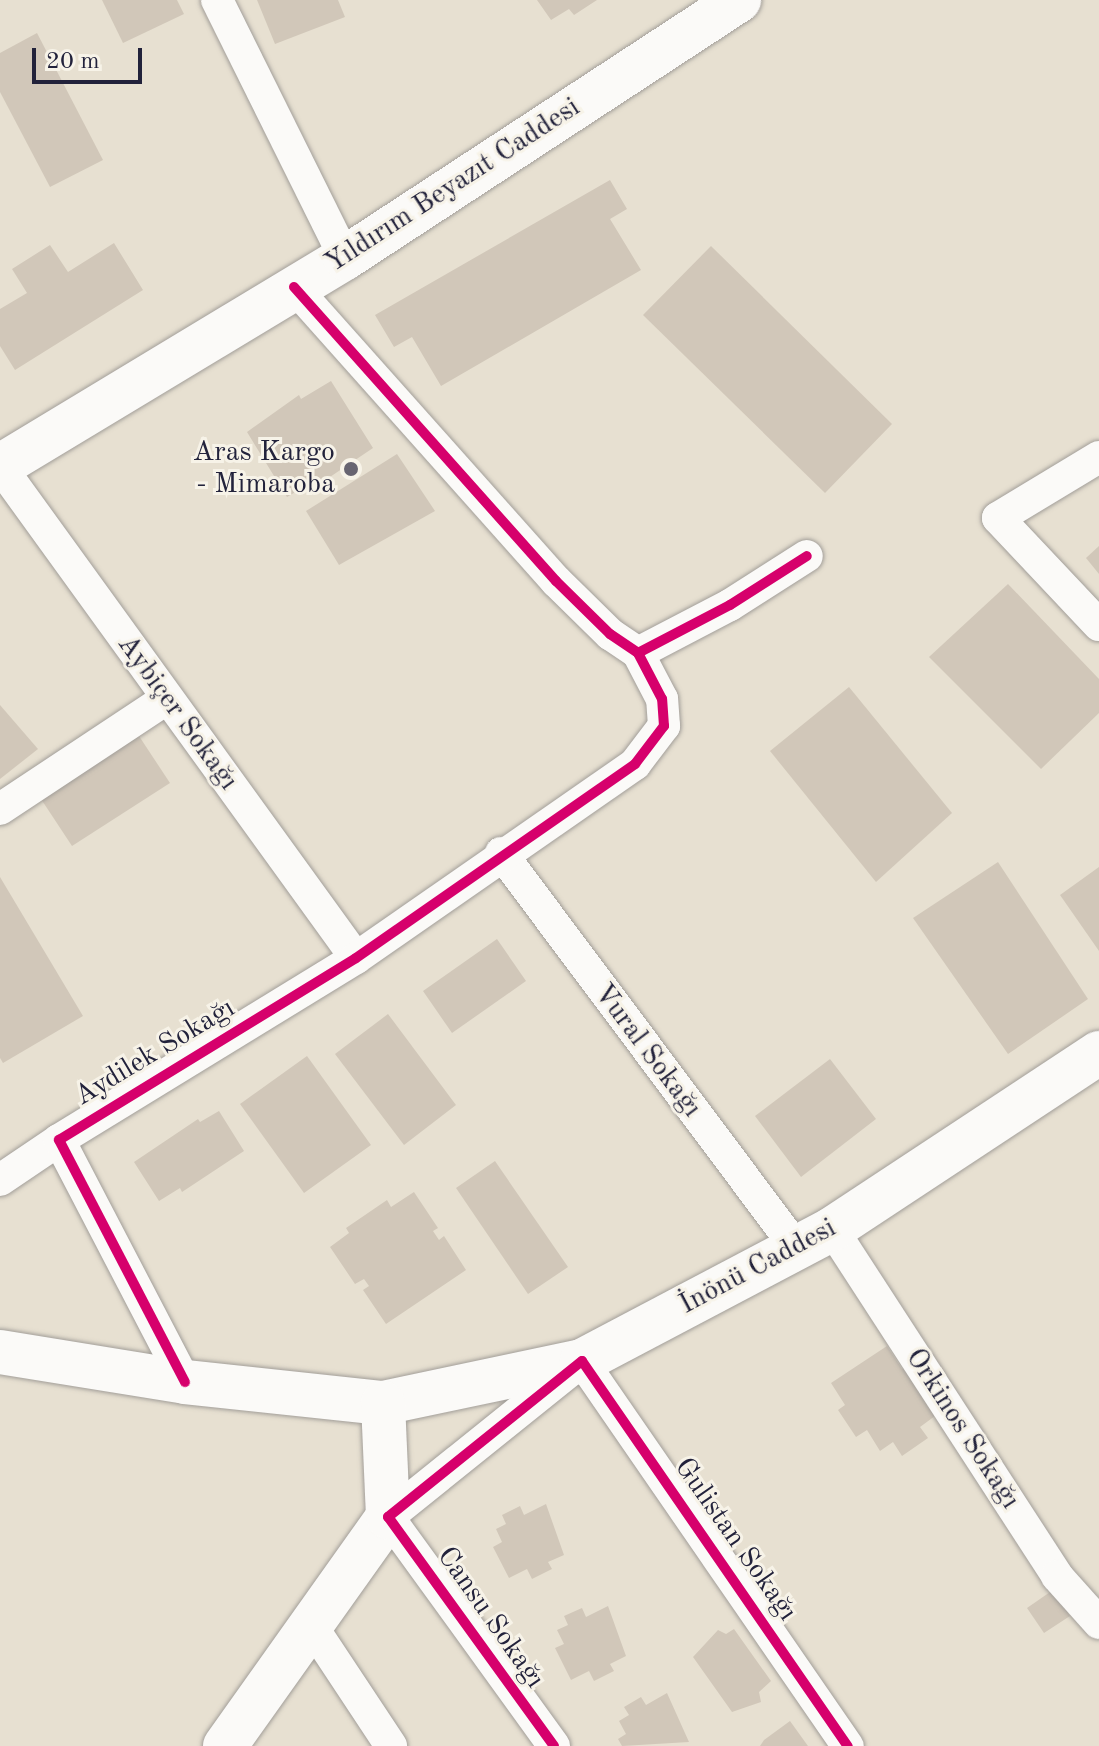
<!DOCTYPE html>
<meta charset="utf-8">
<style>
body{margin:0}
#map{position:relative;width:1099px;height:1746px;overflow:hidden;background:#e7e0d1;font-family:"Old Standard TT",serif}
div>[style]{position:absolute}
.building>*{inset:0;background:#d1c7b9}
.roads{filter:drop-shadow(0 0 2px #a29e99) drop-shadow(0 0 2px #a29e99)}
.street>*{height:32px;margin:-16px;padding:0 16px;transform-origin:16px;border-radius:16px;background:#fbfaf8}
.secondary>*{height:44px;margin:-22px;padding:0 22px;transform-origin:22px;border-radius:22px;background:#fbfaf8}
.cycleway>*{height:10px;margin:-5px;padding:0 5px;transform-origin:5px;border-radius:5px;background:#d6006c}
.dots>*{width:22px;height:22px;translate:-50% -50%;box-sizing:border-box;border:4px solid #f7f3e8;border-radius:50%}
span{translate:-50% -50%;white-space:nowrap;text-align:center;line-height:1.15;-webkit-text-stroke:6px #f7f3e8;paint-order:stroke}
.street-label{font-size:28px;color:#22223b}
.poi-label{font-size:28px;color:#22223b}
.right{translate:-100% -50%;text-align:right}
.scale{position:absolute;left:32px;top:48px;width:110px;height:36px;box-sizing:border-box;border:4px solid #22223b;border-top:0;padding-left:10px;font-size:24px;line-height:28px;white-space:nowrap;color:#22223b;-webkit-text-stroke:6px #f7f3e8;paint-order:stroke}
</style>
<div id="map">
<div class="building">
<div style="clip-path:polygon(102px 0,177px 0,184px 14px,123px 43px)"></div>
<div style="clip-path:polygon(257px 0,338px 0,345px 17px,275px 44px)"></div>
<div style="clip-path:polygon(537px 0,597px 0,574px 15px,569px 9px,551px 20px)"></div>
<div style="clip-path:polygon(37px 33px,103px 160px,50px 187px,0 92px,0 53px)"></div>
<div style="clip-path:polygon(610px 180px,627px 209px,610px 219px,641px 270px,441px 386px,412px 337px,394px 347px,375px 315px)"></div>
<div style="clip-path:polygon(114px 243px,143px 290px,15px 370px,0 346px,0 309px,27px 293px,12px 269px,50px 245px,68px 272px)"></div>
<div style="clip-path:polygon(711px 246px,892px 424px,825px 493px,643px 315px)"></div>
<div style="clip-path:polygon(331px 381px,373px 448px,321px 483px,319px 478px,287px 497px,247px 432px,299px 395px,301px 399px)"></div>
<div style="clip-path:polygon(397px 454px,435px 511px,339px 565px,306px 511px)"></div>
<div style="clip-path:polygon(1099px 546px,1099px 574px,1086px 558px)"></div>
<div style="clip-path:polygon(1008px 584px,1099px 679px,1099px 713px,1041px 769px,929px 657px)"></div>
<div style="clip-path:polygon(849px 687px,952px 813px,876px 882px,770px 751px)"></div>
<div style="clip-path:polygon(0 705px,38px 749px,0 779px)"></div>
<div style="clip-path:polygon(139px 736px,170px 783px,72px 846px,41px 799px)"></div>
<div style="clip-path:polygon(998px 862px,1088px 999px,1008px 1054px,913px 918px)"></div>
<div style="clip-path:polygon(1099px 867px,1099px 951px,1060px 895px)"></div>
<div style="clip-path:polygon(0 877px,83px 1016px,3px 1063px,0 1058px)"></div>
<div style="clip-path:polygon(497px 939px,526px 981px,452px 1033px,423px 991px)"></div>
<div style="clip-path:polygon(388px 1014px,456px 1105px,404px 1145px,335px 1054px)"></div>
<div style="clip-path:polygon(307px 1056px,371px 1145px,304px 1193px,240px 1104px)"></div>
<div style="clip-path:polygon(830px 1059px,876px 1119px,801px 1177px,755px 1116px)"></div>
<div style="clip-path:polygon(219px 1111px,244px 1151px,182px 1192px,180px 1188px,159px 1201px,134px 1162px,198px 1119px,200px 1122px)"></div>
<div style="clip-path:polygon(495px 1161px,568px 1267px,528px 1294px,456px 1188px)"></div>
<div style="clip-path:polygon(414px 1192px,438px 1228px,433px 1231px,439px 1240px,444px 1236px,466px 1270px,386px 1324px,363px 1290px,369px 1286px,364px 1279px,355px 1284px,330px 1247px,349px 1233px,346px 1228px,387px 1200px,391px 1207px)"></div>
<div style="clip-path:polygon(887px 1346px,902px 1369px,911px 1363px,935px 1416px,920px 1427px,928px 1438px,902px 1456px,893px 1442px,880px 1451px,867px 1430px,856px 1437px,838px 1410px,845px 1405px,831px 1383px)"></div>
<div style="clip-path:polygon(546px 1504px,564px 1555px,548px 1562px,552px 1569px,532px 1579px,527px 1569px,509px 1578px,493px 1547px,502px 1542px,496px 1529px,506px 1524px,502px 1515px,520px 1506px,524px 1515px)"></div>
<div style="clip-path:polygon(1053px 1590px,1070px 1616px,1044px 1633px,1027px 1608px)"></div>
<div style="clip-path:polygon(608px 1606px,626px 1656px,610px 1664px,614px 1671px,594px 1681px,589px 1671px,571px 1680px,555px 1648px,564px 1644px,557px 1630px,568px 1625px,564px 1616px,582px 1608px,586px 1617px)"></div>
<div style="clip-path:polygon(734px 1629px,771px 1681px,759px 1692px,761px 1702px,732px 1712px,693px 1657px,718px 1630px,726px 1634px)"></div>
<div style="clip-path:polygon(667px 1693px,689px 1742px,622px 1746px,618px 1739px,626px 1734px,619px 1721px,629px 1715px,624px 1707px,641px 1697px,646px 1705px)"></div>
<div style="clip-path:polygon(790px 1721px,808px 1746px,760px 1746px,764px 1740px)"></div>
</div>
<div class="roads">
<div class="street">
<div style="left:217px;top:0;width:288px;rotate:63.6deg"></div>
<div style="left:294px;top:287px;width:394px;rotate:48.3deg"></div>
<div style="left:556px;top:581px;width:76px;rotate:44.5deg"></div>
<div style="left:610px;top:634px;width:34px;rotate:34deg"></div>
<div style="left:638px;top:653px;width:104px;rotate:-27.6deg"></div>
<div style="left:730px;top:605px;width:91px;rotate:-32.5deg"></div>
<div style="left:1099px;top:457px;width:118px;rotate:148.9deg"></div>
<div style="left:998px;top:518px;width:147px;rotate:46.7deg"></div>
<div style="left:0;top:466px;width:607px;rotate:54.11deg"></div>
<div style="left:0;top:809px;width:199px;rotate:-33.5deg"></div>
<div style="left:501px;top:853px;width:492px;rotate:53.2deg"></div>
<div style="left:0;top:1180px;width:71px;rotate:-34.1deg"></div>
<div style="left:832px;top:1229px;width:414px;rotate:57deg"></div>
<div style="left:1057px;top:1576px;width:63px;rotate:48.2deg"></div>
<div style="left:185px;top:1382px;width:273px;rotate:-117.5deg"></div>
<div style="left:59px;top:1140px;width:348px;rotate:-31.5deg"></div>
<div style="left:356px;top:958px;width:340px;rotate:-34.8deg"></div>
<div style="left:635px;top:764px;width:48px;rotate:-52.7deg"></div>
<div style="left:664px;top:726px;width:27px;rotate:-94deg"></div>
<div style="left:662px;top:699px;width:52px;rotate:-117.6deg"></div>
<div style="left:311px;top:1625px;width:145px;rotate:56.5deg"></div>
<div style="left:554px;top:1746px;width:283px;rotate:-125.9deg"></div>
<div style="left:388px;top:1517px;width:249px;rotate:-38.8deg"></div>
<div style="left:582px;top:1361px;width:468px;rotate:55.4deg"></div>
</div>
<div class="secondary">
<div style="left:0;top:466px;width:403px;rotate:-31.1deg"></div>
<div style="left:345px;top:258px;width:471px;rotate:-33.2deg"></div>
<div style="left:0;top:1352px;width:187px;rotate:9.2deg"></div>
<div style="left:185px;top:1382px;width:199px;rotate:6.1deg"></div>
<div style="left:383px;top:1403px;width:203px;rotate:-11.9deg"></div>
<div style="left:582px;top:1361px;width:283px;rotate:-27.8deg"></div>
<div style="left:832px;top:1229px;width:320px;rotate:-33.4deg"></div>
<div style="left:225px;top:1746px;width:281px;rotate:-54.6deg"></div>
<div style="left:388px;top:1517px;width:114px;rotate:-92.5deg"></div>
</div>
</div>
<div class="cycleway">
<div style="left:294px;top:287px;width:394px;rotate:48.3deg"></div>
<div style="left:556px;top:581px;width:76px;rotate:44.5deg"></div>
<div style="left:610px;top:634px;width:34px;rotate:34deg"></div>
<div style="left:638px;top:653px;width:104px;rotate:-27.6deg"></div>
<div style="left:730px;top:605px;width:91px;rotate:-32.5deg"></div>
<div style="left:185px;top:1382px;width:273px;rotate:-117.5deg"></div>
<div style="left:59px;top:1140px;width:348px;rotate:-31.5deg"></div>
<div style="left:356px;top:958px;width:340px;rotate:-34.8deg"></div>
<div style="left:635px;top:764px;width:48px;rotate:-52.7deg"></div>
<div style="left:664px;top:726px;width:27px;rotate:-94deg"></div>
<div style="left:662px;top:699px;width:52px;rotate:-117.6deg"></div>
<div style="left:554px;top:1746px;width:283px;rotate:-125.9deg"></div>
<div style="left:388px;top:1517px;width:249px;rotate:-38.8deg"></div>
<div style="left:582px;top:1361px;width:468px;rotate:55.4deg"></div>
</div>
<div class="dots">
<div style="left:351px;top:469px;background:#676470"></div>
</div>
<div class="street-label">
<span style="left:453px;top:186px;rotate:-33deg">Yıldırım Beyazıt Caddesi</span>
<span style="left:177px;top:713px;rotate:54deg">Aybiçer Sokağı</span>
<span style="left:647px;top:1051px;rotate:53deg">Vural Sokağı</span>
<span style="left:155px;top:1053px;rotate:-31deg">Aydilek Sokağı</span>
<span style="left:758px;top:1267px;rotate:-28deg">İnönü Caddesi</span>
<span style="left:962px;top:1429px;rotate:57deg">Orkinos Sokağı</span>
<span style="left:735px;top:1540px;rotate:55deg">Gulistan Sokağı</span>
<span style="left:490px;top:1618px;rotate:55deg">Cansu Sokağı</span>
</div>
<div class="poi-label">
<span class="right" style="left:335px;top:469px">Aras Kargo<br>- Mimaroba</span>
</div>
<div class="scale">20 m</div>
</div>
